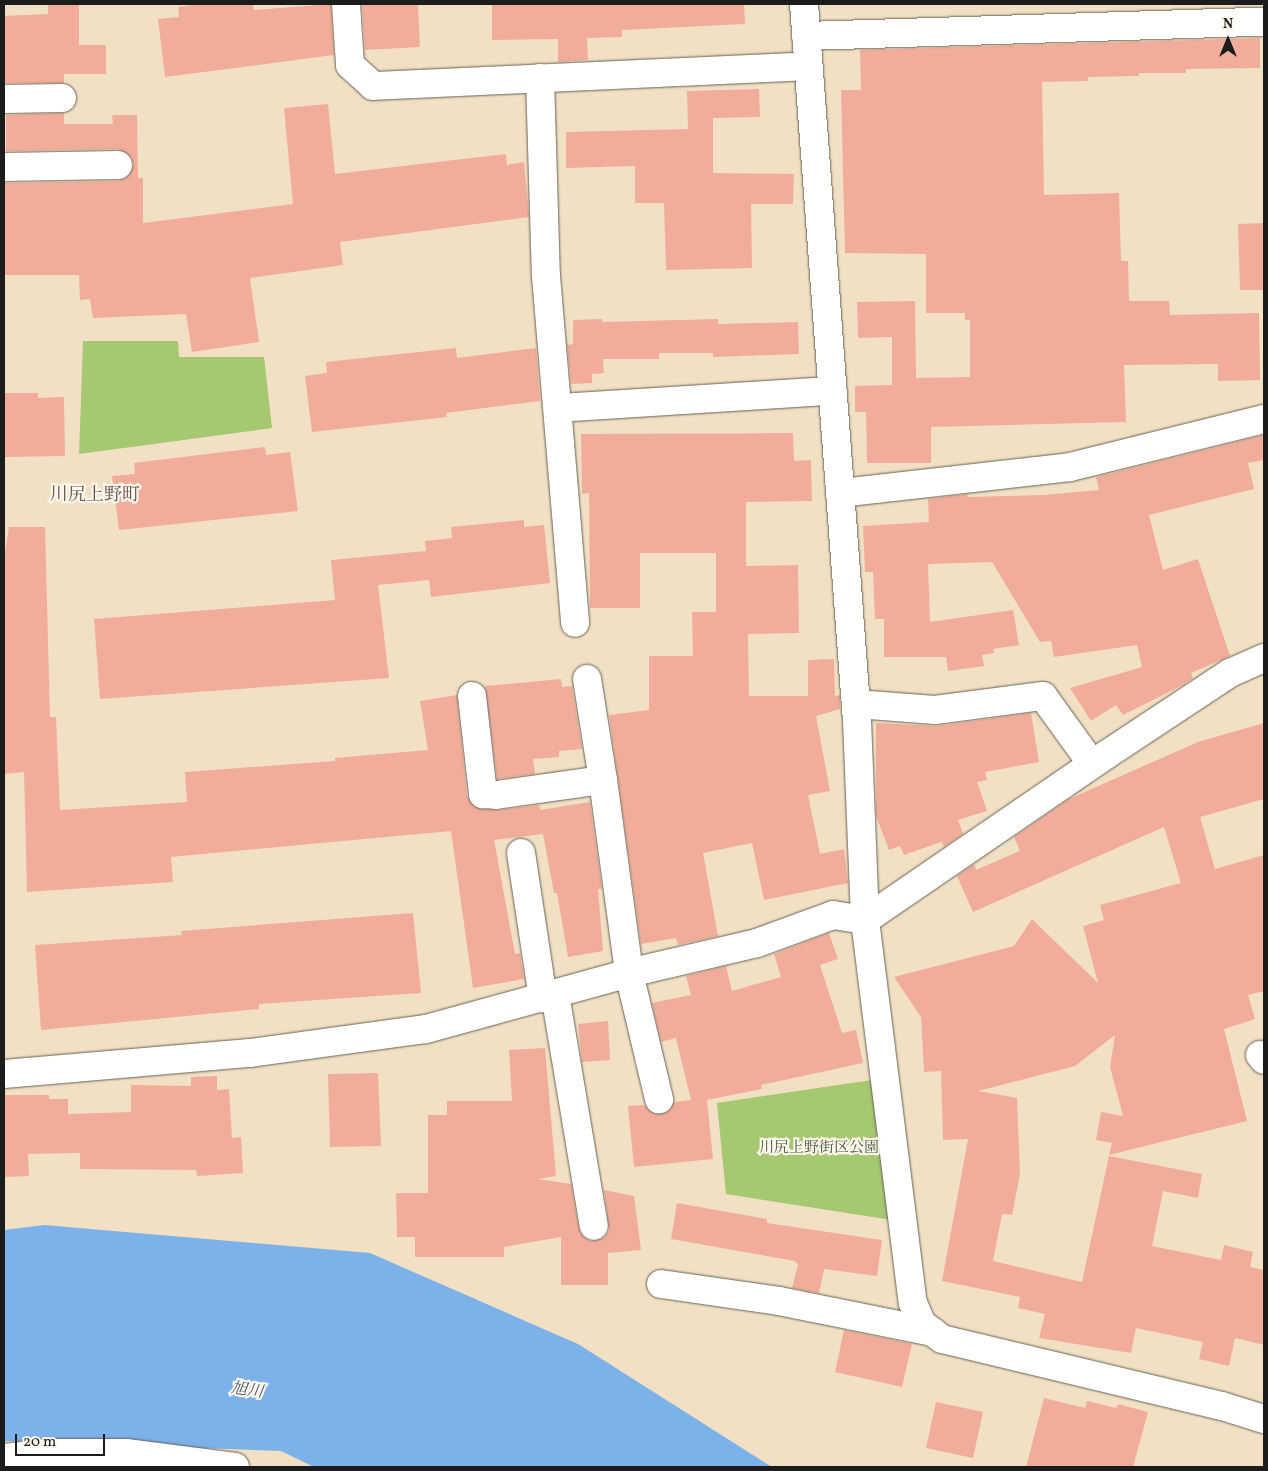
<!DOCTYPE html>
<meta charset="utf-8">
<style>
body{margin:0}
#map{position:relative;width:1268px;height:1471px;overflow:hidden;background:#f1e0c3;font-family:Vollkorn,"Noto Serif JP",serif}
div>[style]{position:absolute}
.green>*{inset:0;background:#a5c871}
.water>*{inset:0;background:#7db1ea}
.building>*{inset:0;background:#f2ad9a}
.roads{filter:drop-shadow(0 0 1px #676156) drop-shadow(0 0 1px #676156)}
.minor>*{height:28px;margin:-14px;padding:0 14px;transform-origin:14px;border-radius:14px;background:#fff}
span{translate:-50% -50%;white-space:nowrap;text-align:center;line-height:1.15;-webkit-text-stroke:4.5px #fbf7ec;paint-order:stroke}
.park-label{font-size:15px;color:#4c583a}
.water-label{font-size:16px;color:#43586e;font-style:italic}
.quarter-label{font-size:18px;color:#674f48}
.frame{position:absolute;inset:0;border:5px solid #1c1c1c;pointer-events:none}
.north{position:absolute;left:1203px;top:15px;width:50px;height:50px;-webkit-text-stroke:4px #fbf7ec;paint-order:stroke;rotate:0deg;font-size:14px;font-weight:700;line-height:20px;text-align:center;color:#1c1c1c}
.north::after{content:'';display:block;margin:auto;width:18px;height:22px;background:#1c1c1c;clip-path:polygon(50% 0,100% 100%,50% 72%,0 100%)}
.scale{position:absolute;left:15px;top:1434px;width:90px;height:22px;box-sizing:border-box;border:2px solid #1c1c1c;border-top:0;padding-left:6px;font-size:15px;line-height:18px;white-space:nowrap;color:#1c1c1c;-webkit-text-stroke:4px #fbf7ec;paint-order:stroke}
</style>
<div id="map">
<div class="green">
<div style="clip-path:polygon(83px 341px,178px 341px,179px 357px,264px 357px,272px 428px,79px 454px)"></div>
<div style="clip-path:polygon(872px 1080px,892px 1220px,726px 1194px,717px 1103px)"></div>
</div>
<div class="water">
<div style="clip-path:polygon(44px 1225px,370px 1253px,578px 1344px,772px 1467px,314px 1467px,281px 1451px,4px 1441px,4px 1230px)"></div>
</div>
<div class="building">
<div style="clip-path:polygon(48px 4px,79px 4px,79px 45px,106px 45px,106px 74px,64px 74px,64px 83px,4px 83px,4px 16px,48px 14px)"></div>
<div style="clip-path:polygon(199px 4px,253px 4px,254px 10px,331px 4px,334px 55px,165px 77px,158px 19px,179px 17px,178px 7px)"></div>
<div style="clip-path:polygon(362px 4px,418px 4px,420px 47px,365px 50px)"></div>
<div style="clip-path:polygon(492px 4px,744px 4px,745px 24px,622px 30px,622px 37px,587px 38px,588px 60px,558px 62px,558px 39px,492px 40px)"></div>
<div style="clip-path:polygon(1260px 38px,1260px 68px,1186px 69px,1186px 73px,1139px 73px,1139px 76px,1088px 77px,1088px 81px,1042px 82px,1044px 195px,1119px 193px,1121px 261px,1128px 261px,1129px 301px,1169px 301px,1170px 315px,1259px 313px,1260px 380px,1218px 381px,1218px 364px,1124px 365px,1126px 422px,931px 427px,931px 463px,867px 463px,866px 412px,855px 412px,855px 386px,892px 385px,892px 337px,858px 338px,857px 302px,915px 301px,916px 378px,970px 377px,970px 320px,965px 320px,965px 313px,926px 313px,926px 254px,845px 253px,841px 90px,861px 90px,860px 50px)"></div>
<div style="clip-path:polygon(759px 89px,760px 117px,713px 118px,713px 173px,794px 174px,793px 204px,751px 204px,752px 268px,666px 270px,664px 203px,635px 203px,635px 166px,566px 168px,566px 132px,688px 129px,687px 91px)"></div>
<div style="clip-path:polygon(328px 104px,335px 174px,506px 154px,507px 165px,524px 162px,529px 217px,340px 242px,343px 265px,250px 278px,259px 342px,192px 352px,186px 314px,93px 318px,90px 299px,80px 300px,79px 275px,4px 275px,4px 183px,118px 181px,126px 178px,134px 165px,131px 157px,118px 149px,6px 151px,6px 115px,64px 113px,64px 124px,113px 124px,112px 115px,137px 115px,138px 178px,143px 178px,143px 223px,293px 204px,284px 108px)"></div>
<div style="clip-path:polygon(1264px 223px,1264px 290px,1240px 290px,1238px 224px)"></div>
<div style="clip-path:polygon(602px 319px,602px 322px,718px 319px,718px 324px,798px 322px,799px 354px,713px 357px,713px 353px,659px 353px,659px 359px,603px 359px,604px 373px,592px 374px,592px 383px,571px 384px,567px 345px,573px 344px,573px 320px)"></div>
<div style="clip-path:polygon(456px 348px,457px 358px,536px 348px,540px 401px,446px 413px,447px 417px,312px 432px,305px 376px,327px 373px,326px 362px)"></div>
<div style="clip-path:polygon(4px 393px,38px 393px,38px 398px,64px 397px,65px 456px,4px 457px)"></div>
<div style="clip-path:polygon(793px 433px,794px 461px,811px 460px,812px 501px,746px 502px,746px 566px,798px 565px,799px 633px,748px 634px,749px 696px,808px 696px,808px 660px,834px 659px,835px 696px,840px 695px,840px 709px,816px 716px,830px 791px,808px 795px,820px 854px,844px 849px,848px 883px,764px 900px,752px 843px,703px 853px,718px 936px,678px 945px,676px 938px,641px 944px,609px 715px,649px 710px,649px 656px,693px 656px,692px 612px,716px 612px,716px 553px,640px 553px,640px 608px,590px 608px,589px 493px,582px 494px,581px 434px)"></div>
<div style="clip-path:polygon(1264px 435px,1264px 460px,1248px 463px,1254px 489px,1149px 515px,1163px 570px,1198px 559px,1230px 656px,1191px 673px,1193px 678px,1183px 685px,1123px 715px,1116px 705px,1091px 721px,1070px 688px,1142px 667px,1137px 645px,1054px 657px,1051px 641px,1040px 642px,992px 562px,928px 564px,930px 622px,1013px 610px,1019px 645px,993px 649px,994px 653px,982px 655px,984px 666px,948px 671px,946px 657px,884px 657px,884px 619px,875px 619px,873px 572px,865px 572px,863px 526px,929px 522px,928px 499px,967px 494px,968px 497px,1044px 495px,1099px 490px,1096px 477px)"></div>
<div style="clip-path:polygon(265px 447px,266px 455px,290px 452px,298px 511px,119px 530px,112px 476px,135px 474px,134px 463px)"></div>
<div style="clip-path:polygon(524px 520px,524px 527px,544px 525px,550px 583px,431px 597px,429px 580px,378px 585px,389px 678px,100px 699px,94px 619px,335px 600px,331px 560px,426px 551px,425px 541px,452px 538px,451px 527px)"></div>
<div style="clip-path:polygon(9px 527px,45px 527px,50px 717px,56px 717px,60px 810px,187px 802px,185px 772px,335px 761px,335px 758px,428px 750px,420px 701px,457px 695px,467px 796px,475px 807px,498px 810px,539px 805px,540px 810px,590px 802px,602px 889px,598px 889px,603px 951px,568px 957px,557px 893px,554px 893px,543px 834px,494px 840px,515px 954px,520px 953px,524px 979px,473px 988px,451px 831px,171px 857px,173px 882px,27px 892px,24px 772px,4px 774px,4px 558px)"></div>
<div style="clip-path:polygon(561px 679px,562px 687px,572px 686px,582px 749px,559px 751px,559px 757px,533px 759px,535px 774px,497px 779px,485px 686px)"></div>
<div style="clip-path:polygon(1031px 713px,1039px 762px,985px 772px,987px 780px,977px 782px,987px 811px,958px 820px,963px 834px,944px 847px,941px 842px,904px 855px,900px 846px,889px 850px,876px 816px,876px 723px,937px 726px)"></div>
<div style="clip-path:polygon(1264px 723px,1264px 799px,1200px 817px,1215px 869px,1264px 855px,1264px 991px,1248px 995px,1255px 1019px,1224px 1029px,1247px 1121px,1109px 1155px,1112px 1143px,1096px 1140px,1101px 1112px,1123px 1116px,1110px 1067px,1115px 1035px,1075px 1066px,978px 1091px,1017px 1098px,1020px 1174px,1012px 1215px,1002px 1214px,993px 1261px,1082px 1282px,1109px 1156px,1202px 1174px,1198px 1198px,1163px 1191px,1152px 1246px,1221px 1260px,1224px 1245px,1253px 1252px,1250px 1267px,1264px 1270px,1264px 1345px,1235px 1338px,1229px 1366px,1199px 1359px,1203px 1342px,1136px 1328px,1131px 1353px,1039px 1338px,1045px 1314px,1018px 1308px,1020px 1297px,942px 1281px,968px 1139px,943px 1140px,941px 1071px,924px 1072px,921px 1017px,894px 977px,1014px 946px,1032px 919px,1098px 983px,1083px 926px,1104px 920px,1100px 905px,1181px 883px,1164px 827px,973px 912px,957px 876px,974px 864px,976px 870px,1020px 851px,1014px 837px,1069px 799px,1198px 742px)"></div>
<div style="clip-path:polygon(413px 913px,421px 993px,259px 1004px,259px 1009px,41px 1030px,35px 945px,182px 935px,181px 931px)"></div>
<div style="clip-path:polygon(829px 933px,838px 959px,820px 965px,842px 1033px,856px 1030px,863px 1063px,761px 1085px,762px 1089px,707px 1100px,713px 1159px,634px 1167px,628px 1106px,645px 1105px,654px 1114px,662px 1114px,670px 1110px,674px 1102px,691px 1100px,676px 1038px,661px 1042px,652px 1003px,691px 995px,686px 976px,726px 966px,732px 991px,781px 977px,774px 954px)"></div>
<div style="clip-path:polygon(608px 1021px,610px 1060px,582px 1062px,578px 1024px)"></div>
<div style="clip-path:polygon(545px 1048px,556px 1176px,538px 1179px,571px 1184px,579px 1229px,589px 1241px,604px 1238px,609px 1231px,604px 1190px,634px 1196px,641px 1250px,608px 1253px,608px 1285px,561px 1285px,561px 1237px,504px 1247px,504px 1257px,415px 1257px,415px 1237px,397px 1237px,396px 1193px,428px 1193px,428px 1115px,447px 1115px,447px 1101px,512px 1101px,509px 1050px)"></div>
<div style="clip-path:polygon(378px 1073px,381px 1146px,330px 1147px,328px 1074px)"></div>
<div style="clip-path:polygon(217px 1076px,217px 1090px,229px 1089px,232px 1138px,241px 1137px,243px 1173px,197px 1176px,196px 1170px,80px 1169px,80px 1153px,28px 1154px,29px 1176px,4px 1177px,4px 1095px,49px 1095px,49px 1099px,68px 1099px,68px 1114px,131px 1112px,131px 1085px,191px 1086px,191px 1077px)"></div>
<div style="clip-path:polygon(677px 1203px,767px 1219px,767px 1223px,882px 1240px,877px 1276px,824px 1269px,819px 1293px,792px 1288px,798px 1265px,795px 1261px,671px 1239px)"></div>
<div style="clip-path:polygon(844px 1330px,912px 1344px,902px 1387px,835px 1372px)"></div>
<div style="clip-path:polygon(1044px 1398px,1085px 1408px,1087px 1401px,1116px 1408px,1118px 1404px,1148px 1412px,1133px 1467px,1026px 1467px)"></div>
<div style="clip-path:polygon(936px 1402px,983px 1412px,973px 1458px,926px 1448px)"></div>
</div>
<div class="roads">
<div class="minor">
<div style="left:346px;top:4px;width:61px;rotate:86.2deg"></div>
<div style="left:350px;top:65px;width:31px;rotate:42deg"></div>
<div style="left:373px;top:86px;width:435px;rotate:-2.6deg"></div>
<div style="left:804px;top:4px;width:718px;rotate:85.77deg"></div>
<div style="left:857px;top:720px;width:200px;rotate:87.7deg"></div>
<div style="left:865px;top:920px;width:386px;rotate:82.9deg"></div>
<div style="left:913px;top:1303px;width:23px;rotate:67deg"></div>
<div style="left:922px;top:1324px;width:25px;rotate:37deg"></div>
<div style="left:942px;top:1339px;width:288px;rotate:13.5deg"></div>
<div style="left:1222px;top:1406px;width:44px;rotate:17.2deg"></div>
<div style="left:806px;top:36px;width:458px;rotate:-1.8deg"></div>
<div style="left:540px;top:78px;width:198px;rotate:88.3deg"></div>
<div style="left:546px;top:276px;width:348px;rotate:85.2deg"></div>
<div style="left:4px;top:99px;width:58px;rotate:-1deg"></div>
<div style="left:4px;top:167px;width:114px;rotate:-1deg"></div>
<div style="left:558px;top:408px;width:275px;rotate:-3.6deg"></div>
<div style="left:840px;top:493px;width:231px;rotate:-6.4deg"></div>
<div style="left:1070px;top:467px;width:200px;rotate:-13.9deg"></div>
<div style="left:587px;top:679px;width:102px;rotate:81deg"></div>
<div style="left:472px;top:696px;width:99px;rotate:83.6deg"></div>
<div style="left:483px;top:794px;width:13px;rotate:4deg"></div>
<div style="left:496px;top:795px;width:108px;rotate:-8deg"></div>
<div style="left:603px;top:780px;width:195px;rotate:82.3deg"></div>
<div style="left:629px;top:973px;width:130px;rotate:76.6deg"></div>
<div style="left:856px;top:704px;width:79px;rotate:4.3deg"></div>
<div style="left:935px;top:710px;width:109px;rotate:-7.4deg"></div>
<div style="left:1043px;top:696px;width:84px;rotate:54.2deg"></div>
<div style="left:521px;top:853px;width:147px;rotate:81.4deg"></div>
<div style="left:555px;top:994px;width:235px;rotate:80.5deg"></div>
<div style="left:1260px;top:1055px;width:6px;rotate:51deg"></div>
<div style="left:4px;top:1074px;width:247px;rotate:-4.9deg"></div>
<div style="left:250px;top:1053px;width:178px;rotate:-7.8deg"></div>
<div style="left:426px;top:1029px;width:211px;rotate:-15.4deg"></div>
<div style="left:629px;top:973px;width:131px;rotate:-13.2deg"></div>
<div style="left:757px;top:943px;width:81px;rotate:-20.2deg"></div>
<div style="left:833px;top:915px;width:32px;rotate:9deg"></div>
<div style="left:865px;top:920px;width:292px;rotate:-34.4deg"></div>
<div style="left:1106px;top:755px;width:149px;rotate:-33.5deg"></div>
<div style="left:1230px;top:673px;width:37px;rotate:-24deg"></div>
<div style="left:661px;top:1284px;width:119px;rotate:8.2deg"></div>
<div style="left:779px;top:1301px;width:157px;rotate:11.4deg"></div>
<div style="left:4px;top:1458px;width:45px;rotate:-6.3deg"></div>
<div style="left:49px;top:1453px;width:77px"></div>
<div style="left:126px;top:1453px;width:110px;rotate:7.3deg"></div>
</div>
</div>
<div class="park-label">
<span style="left:819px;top:1149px">川尻上野街区公園</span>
</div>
<div class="water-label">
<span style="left:247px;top:1391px;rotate:8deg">旭川</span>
</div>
<div class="quarter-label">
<span style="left:95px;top:496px">川尻上野町</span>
</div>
<div class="frame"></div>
<div class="north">N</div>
<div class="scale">20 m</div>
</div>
